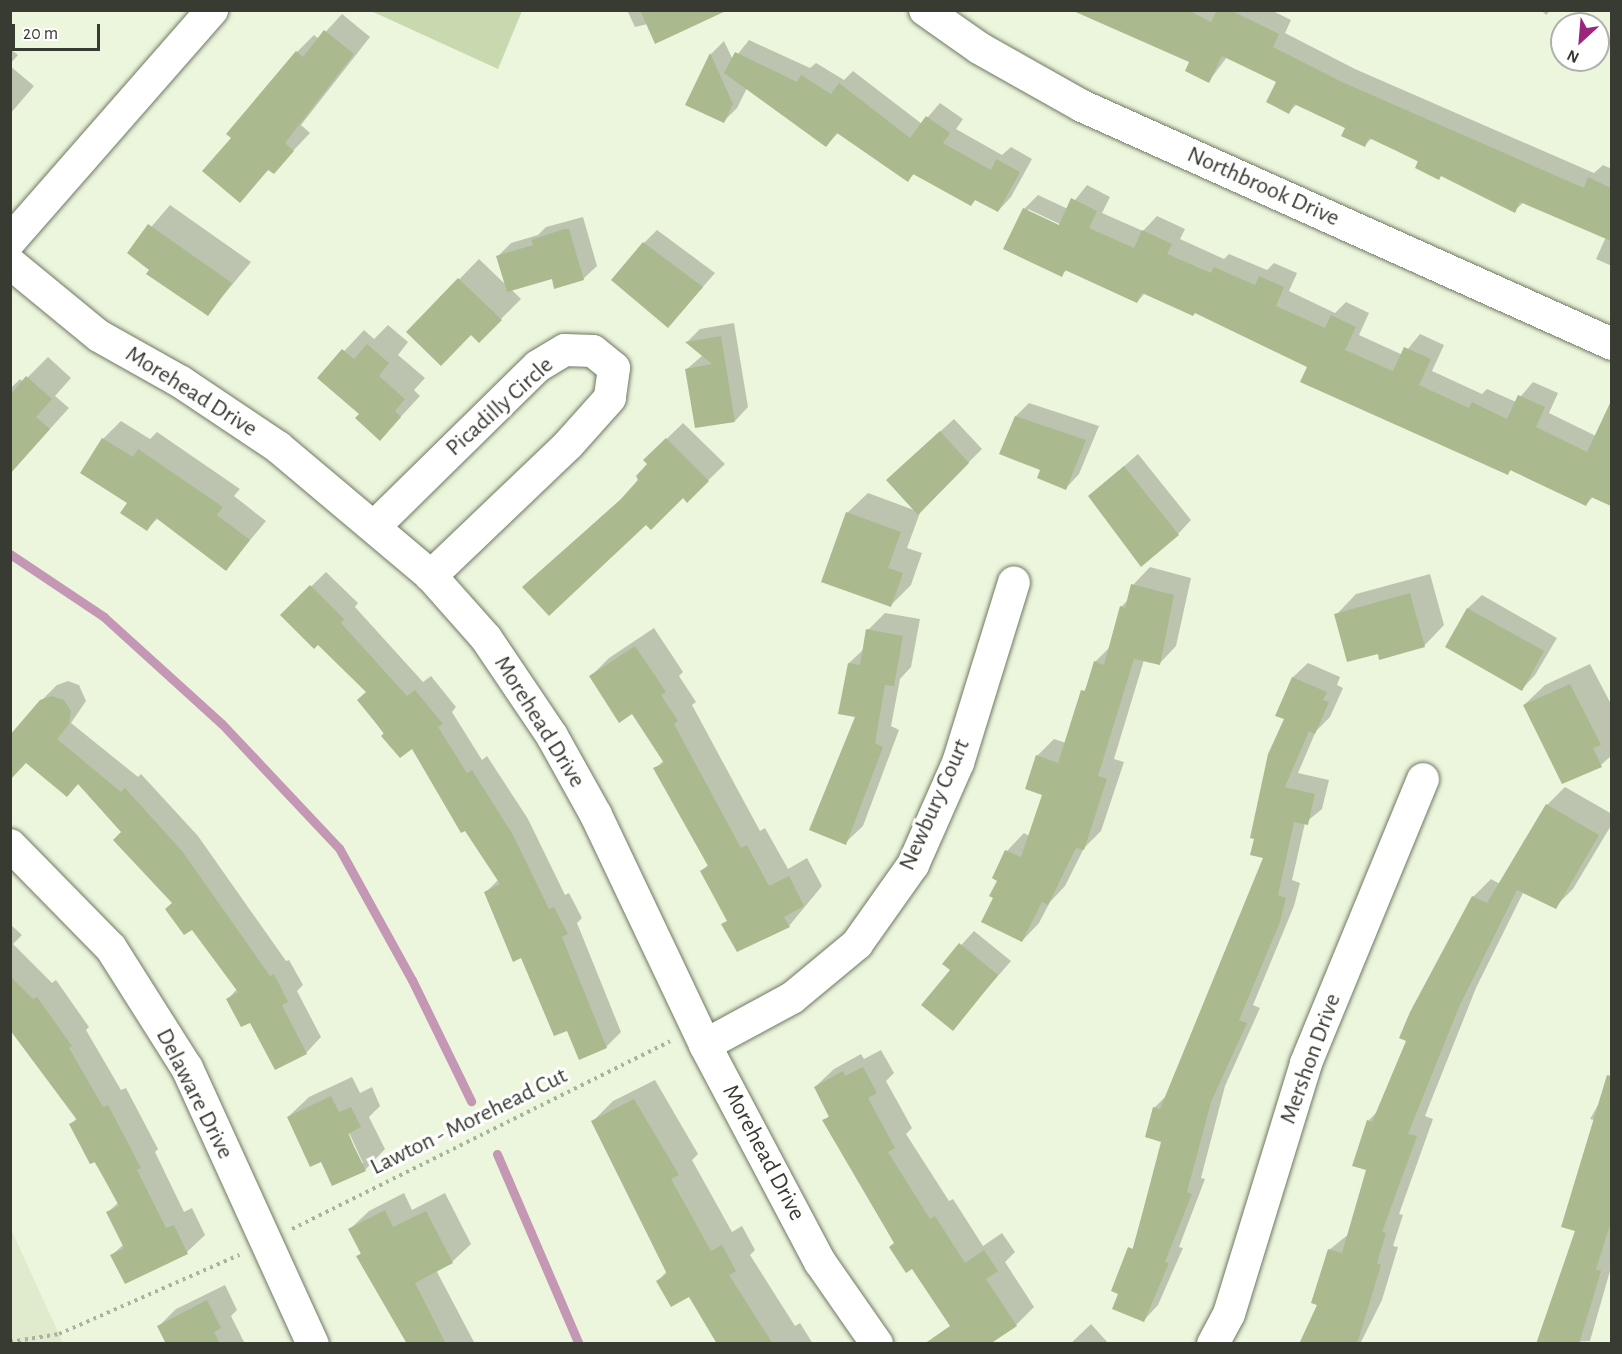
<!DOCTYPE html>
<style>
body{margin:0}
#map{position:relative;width:1622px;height:1354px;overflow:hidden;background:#ecf6dd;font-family:"Alegreya Sans",sans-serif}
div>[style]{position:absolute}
.built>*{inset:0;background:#dfebcc}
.green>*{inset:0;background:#c9d9af}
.shadow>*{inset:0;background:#0003}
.stream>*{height:9px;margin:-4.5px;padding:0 4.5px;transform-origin:4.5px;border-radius:4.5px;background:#c498b4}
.building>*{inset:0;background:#aaba8e}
.path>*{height:4px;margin-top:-2px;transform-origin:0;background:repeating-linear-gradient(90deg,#aab29f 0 3px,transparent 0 7.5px)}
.roads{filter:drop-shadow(0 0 2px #707963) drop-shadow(0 0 2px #707963)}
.minor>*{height:32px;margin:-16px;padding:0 16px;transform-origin:16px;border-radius:16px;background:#fff}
span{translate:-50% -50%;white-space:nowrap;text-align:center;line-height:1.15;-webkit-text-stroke:6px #fff;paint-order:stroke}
.street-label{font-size:24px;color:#373b31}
.frame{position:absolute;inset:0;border:12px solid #373b31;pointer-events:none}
.north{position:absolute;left:1550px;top:12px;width:60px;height:60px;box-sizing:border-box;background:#fff;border:2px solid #afb1ad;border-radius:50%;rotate:206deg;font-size:16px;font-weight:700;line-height:24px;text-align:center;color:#373b31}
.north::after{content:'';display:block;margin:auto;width:21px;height:27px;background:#9c257e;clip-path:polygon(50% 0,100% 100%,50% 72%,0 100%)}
.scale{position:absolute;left:12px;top:24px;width:88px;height:27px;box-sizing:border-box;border:3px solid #373b31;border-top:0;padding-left:8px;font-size:18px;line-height:21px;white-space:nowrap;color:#373b31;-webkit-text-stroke:4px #fff;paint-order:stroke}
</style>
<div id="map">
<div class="built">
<div style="clip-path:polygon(10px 1227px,59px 1334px,63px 1343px,11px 1343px)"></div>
</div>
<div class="green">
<div style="clip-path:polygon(371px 11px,522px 11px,498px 69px)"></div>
</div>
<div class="shadow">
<div style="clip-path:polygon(627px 10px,709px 10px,635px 27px)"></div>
<div style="clip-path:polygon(1081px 10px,1271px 10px,1291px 20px,1285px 33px,1355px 69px,1594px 173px,1603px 165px,1612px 169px,1612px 266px,1596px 259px,1606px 237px,1524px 202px,1514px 211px,1372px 138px,1365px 145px,1347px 127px,1297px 104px,1289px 112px,1278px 81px,1227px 57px,1209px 81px,1191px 61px)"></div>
<div style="clip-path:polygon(1541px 10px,1551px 10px,1546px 15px)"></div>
<div style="clip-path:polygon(342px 14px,370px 37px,301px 125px,310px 133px,273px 172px,269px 169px,239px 201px,233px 138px,297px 52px,314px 35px,319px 39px)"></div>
<div style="clip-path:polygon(749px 40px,810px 68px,816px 63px,844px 80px,853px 71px,922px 124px,940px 103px,963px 119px,956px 129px,1002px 155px,1011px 147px,1032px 159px,1011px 197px,998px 211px,976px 199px,971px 204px,915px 173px,908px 180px,839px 132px,826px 145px,747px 88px,737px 108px,724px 121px,687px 104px,711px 54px,724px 41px,733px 60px)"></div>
<div style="clip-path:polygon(10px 49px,18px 55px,10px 64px)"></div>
<div style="clip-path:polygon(10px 66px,34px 86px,10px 114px)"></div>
<div style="clip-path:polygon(evenodd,1087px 185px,1110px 197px,1102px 213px,1143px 231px,1157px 216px,1185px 229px,1180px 239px,1224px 259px,1229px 254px,1267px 270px,1274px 263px,1297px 273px,1289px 291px,1335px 313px,1346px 302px,1369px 313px,1359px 335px,1403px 355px,1420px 334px,1444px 345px,1432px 371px,1482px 394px,1487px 389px,1516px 402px,1533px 382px,1558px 393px,1549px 413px,1596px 436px,1612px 417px,1612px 504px,1594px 496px,1586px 504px,1512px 469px,1507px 474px,1309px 366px,1196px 311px,1145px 293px,1137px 302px,1067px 270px,1061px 275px,1024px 209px,1038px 195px,1068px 209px,1087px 185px,1028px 209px,1066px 227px,1065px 229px,1028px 212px,1028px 209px)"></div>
<div style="clip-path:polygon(170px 205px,251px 262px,208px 314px,129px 253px)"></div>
<div style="clip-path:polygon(583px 217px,597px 266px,583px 279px,553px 277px,511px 289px,521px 299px,479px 341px,471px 333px,408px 332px,479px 259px,507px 286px,498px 256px,511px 243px,538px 235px,546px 227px)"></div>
<div style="clip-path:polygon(657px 230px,715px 273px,681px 312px,644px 243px)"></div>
<div style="clip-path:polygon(734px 323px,748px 407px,735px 421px,687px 369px,703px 355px,687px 342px,700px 329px)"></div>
<div style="clip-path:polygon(388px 325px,408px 342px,398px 355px,425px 378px,414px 390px,420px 396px,380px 439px,361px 414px,319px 378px,364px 330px,374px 339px)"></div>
<div style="clip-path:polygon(48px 357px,71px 378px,55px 396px,69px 408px,10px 473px,10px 389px,20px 379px,23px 382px)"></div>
<div style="clip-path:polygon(1029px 403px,1099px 426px,1079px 474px,1066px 488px,1016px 416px)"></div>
<div style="clip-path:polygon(954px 419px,982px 449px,921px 510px,907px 548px,922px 553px,911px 585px,891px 605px,847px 513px,868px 493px,914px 510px,901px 467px)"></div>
<div style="clip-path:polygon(121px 421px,150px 439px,157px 432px,240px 489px,234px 496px,266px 521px,226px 569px,158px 518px,147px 529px,129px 502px,103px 439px)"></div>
<div style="clip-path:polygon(683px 423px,725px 464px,687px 501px,683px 496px,646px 523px,524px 587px,630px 491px,649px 464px,645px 460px)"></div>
<div style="clip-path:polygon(1138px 454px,1191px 520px,1178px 534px,1090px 496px)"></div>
<div style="clip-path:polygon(1150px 567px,1191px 578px,1176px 646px,1159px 664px,1144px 660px,1114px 759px,1124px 762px,1101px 831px,1084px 848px,1065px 886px,1050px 902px,1039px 923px,1022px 941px,995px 898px,999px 880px,994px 878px,1007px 851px,1024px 833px,1029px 836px,1044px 794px,1037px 756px,1054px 739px,1066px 743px,1095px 662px,1111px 646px,1121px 607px,1129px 599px,1133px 585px)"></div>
<div style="clip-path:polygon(326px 572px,358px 603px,355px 607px,423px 682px,431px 676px,456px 707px,452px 712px,482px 760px,487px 756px,528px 819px,565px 895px,569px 893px,582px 918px,577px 923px,621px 1032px,606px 1047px,568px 1029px,486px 892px,499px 879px,412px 747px,400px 756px,359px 700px,367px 692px,318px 643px,282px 615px)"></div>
<div style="clip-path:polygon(1430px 574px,1444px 625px,1424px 646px,1379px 652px,1336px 615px,1356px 594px)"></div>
<div style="clip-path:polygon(1482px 595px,1557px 638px,1535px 675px,1522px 689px,1447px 646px,1468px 608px)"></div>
<div style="clip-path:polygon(885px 613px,920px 619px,911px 667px,900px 679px,891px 726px,899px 730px,863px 826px,845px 843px,857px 716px,849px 663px,865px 648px,868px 630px)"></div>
<div style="clip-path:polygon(654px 628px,683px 672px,679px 676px,696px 702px,692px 705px,760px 831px,765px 828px,788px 869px,807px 858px,822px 886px,789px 926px,723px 925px,728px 920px,702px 871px,709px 864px,655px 769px,664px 760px,632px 712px,591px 676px,609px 658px)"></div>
<div style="clip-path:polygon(1308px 663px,1340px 677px,1337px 685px,1343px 688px,1330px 717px,1316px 731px,1298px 773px,1329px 780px,1322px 809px,1305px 823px,1292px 880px,1300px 883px,1294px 906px,1253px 1005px,1260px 1008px,1225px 1086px,1201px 1178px,1205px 1179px,1179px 1247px,1183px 1248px,1158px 1305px,1144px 1320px,1120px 1293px,1163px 1141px,1154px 1108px,1167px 1095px,1265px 857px,1286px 718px,1277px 715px,1293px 677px)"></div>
<div style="clip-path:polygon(1590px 664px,1612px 706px,1612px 755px,1601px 765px,1524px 705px,1545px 685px)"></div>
<div style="clip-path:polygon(68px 681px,79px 685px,86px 701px,71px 723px,138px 777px,141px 774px,198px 836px,286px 961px,289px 960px,303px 985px,297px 991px,321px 1037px,306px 1053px,250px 1021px,228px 999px,237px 989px,123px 832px,79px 783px,67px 795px,41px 701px,57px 685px)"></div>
<div style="clip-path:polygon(1565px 787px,1612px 814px,1612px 824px,1573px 889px,1555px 907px,1524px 891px,1476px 988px,1425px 1116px,1433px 1119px,1399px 1214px,1403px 1215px,1393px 1246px,1398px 1247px,1382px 1300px,1360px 1344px,1300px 1344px,1319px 1304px,1329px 1250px,1350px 1233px,1368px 1169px,1368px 1121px,1378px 1111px,1473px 897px,1491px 879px,1500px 884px,1547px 805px)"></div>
<div style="clip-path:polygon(10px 924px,22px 935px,13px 944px,52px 983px,56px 980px,89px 1027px,86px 1030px,121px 1090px,126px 1088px,158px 1149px,155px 1152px,184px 1212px,192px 1208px,205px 1235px,187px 1252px,112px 1255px,124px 1244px,108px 1212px,119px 1202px,71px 1124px,77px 1118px,10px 1027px)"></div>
<div style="clip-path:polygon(974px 931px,1011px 961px,952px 1029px,952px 970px,944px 964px)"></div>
<div style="clip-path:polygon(881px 1050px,894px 1073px,886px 1081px,912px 1128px,906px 1134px,949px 1201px,953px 1199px,983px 1246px,1002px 1233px,1015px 1252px,1005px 1262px,1034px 1307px,1016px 1325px,946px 1330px,951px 1325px,895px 1242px,824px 1121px,830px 1115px,815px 1087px,834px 1069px,861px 1054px,864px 1059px)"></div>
<div style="clip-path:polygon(evenodd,352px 1077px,360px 1093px,372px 1087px,380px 1106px,369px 1117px,385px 1149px,365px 1170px,322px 1160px,288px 1117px,309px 1097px,352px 1077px,346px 1126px,363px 1163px,360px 1163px,346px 1126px)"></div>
<div style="clip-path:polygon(655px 1080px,698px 1154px,692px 1160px,732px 1232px,742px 1226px,755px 1250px,750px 1255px,795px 1326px,800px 1323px,813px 1344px,715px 1344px,718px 1341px,689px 1295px,658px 1281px,667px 1271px,593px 1121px,613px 1101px)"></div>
<div style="clip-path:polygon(1612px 1081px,1612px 1264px,1590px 1341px,1538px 1344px,1577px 1230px,1594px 1120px,1590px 1119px)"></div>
<div style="clip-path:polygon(404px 1193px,412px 1210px,445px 1193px,471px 1244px,452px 1262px,436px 1270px,475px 1344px,409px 1344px,358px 1256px,362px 1252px,350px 1229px,369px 1211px)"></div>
<div style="clip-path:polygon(225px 1285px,237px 1310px,231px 1316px,245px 1344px,167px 1344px,159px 1326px,176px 1309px)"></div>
<div style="clip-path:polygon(1091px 1324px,1109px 1344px,1070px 1344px)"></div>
</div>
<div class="stream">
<div style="left:10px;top:554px;width:113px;rotate:33.8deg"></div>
<div style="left:104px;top:617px;width:159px;rotate:42.2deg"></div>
<div style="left:222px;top:724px;width:170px;rotate:46.7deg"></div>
<div style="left:339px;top:848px;width:151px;rotate:61.1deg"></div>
<div style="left:412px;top:980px;width:135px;rotate:64deg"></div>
<div style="left:497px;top:1154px;width:207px;rotate:66.7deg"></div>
</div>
<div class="building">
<div style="clip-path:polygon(640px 10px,728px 10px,655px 44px)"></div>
<div style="clip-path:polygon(1071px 10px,1188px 10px,1211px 22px,1217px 10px,1230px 10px,1279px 34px,1273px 47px,1342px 82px,1584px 188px,1588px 177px,1611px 188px,1611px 241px,1520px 202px,1515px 213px,1441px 176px,1439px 180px,1415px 168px,1418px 161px,1369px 138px,1365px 147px,1341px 136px,1345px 128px,1294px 104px,1289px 114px,1266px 102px,1276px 82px,1222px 56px,1209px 83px,1185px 71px,1189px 62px)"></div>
<div style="clip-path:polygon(324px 30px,354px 54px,285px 143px,294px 151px,274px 174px,268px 170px,240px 203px,202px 171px,231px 138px,226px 134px,296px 51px,303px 57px)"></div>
<div style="clip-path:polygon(735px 52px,797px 82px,801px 75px,831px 94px,839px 83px,910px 138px,926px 116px,950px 133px,943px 143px,991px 170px,996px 159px,1020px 172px,998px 212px,975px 200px,971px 206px,913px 174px,908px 182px,837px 133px,826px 147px,724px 73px)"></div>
<div style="clip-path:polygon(710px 53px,733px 104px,724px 123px,685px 105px)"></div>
<div style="clip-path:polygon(1071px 198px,1097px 211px,1089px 228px,1134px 248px,1142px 230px,1172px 244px,1167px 254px,1211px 273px,1214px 267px,1255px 285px,1259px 276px,1284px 287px,1276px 306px,1325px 328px,1331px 315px,1356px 327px,1345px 350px,1393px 371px,1404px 347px,1431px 359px,1419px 385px,1469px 408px,1472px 402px,1507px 419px,1518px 395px,1545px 407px,1536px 427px,1587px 452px,1611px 401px,1611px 506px,1591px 497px,1586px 506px,1510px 470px,1508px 475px,1300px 382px,1307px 367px,1195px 313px,1193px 316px,1142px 293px,1137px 303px,1065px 270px,1062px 277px,1003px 249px,1023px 208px,1059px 225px)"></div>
<div style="clip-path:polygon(148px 224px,232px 283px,208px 316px,146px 274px,149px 270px,127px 253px)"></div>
<div style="clip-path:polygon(564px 229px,569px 229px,584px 280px,554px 289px,552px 279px,507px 292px,496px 256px,533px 245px,531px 240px)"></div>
<div style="clip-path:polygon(643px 242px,703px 287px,668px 328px,611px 280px)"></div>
<div style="clip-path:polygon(458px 278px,502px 320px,479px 343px,471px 335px,441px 366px,406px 332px)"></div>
<div style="clip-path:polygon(721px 336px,735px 422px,695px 428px,685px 369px,712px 364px,685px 342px)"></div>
<div style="clip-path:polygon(367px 344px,389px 363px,379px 376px,405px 399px,395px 411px,401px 417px,380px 441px,355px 418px,359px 414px,317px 378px,342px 349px,354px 359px)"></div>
<div style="clip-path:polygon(26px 376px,52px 399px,36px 417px,50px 429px,10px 474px,10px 395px)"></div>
<div style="clip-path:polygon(1015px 416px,1086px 440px,1066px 490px,1037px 478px,1040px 470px,999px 454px)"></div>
<div style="clip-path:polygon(940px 431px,969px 463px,918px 515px,886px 480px)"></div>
<div style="clip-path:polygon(102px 438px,133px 457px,138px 449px,223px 507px,217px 515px,250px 540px,226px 571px,156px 518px,147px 531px,120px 513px,127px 503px,80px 473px)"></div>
<div style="clip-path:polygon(666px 438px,709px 481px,687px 503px,683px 498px,651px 530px,646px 525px,549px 616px,522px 587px,620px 500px,638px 480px,636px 476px,647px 464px,643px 460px)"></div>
<div style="clip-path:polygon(1124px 466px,1179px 535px,1141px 567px,1088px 496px)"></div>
<div style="clip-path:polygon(846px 512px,901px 532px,888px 568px,903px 573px,891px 607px,821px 582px)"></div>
<div style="clip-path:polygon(1131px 584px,1174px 595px,1160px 665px,1134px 659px,1098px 776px,1107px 779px,1084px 850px,1076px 848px,1048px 905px,1042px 902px,1022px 942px,981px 922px,993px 898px,989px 896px,997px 881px,992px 878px,1005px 850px,1021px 857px,1042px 795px,1025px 789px,1036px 755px,1058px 763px,1081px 690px,1085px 691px,1094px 661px,1104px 665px,1120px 606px,1125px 608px)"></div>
<div style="clip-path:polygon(310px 585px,344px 619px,341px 623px,407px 696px,415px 690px,443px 724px,438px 727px,467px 773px,472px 770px,513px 835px,549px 909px,554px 907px,568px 934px,562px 937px,607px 1048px,579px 1060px,567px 1031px,554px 1036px,521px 958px,513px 962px,484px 892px,500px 884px,465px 831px,461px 833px,412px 749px,400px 758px,381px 736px,384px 733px,357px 700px,366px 692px,318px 645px,314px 649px,280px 615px)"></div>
<div style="clip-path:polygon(1410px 593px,1425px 647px,1379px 660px,1378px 654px,1347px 662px,1334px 614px)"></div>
<div style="clip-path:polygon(1467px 608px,1544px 651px,1522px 691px,1445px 647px)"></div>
<div style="clip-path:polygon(866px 629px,903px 636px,894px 686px,885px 685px,875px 743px,883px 747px,846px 845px,809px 830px,855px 717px,838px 714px,848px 663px,860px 665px)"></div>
<div style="clip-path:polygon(635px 646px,666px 692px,661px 695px,678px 721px,674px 724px,741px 848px,747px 845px,769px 886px,789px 876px,804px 906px,784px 917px,790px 927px,737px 952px,721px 924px,727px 921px,700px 871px,708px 866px,653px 768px,664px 763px,632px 714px,619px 723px,589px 676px)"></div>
<div style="clip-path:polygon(1292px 677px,1327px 692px,1323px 700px,1329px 702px,1315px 734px,1309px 731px,1285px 787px,1315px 794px,1308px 825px,1294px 822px,1278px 895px,1286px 898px,1280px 922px,1239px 1020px,1247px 1023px,1211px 1102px,1187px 1192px,1192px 1194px,1165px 1262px,1169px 1263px,1144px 1322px,1112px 1309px,1118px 1294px,1111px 1291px,1128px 1247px,1133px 1249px,1161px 1142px,1145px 1137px,1153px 1107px,1160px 1109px,1263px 858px,1250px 855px,1254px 839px,1250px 838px,1268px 754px,1284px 719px,1275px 716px)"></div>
<div style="clip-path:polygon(1570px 684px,1601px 745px,1593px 748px,1602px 767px,1562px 784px,1523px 705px)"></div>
<div style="clip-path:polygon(52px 696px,64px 700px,71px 711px,69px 724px,57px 739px,121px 792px,125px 788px,182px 851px,270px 976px,274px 974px,288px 1002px,282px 1005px,307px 1054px,275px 1070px,250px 1023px,241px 1027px,226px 999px,238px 992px,192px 930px,184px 935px,165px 909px,172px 903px,113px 840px,121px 832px,78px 784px,67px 797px,26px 763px,10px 780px,10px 735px,40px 700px)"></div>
<div style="clip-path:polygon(1546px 804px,1599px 835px,1556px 909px,1517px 890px,1459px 1007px,1408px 1134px,1417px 1136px,1382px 1232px,1386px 1233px,1377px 1263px,1381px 1265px,1357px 1344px,1299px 1344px,1317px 1305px,1311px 1303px,1328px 1249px,1342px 1253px,1366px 1170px,1352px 1166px,1367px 1120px,1372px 1122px,1406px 1041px,1399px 1038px,1410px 1012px,1472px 896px,1487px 903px)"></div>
<div style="clip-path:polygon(959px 943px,998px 975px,953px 1031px,921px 1005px,950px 970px,942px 964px)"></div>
<div style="clip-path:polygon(10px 976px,33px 999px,37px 997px,72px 1046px,69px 1048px,103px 1107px,108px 1105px,141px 1168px,137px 1170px,166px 1228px,174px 1225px,188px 1254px,125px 1284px,110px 1255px,124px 1248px,106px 1212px,119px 1206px,95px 1162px,90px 1164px,69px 1124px,77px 1120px,10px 1030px)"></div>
<div style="clip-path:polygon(863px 1067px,877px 1093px,868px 1098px,895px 1148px,888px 1152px,930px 1219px,935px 1216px,965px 1263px,984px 1250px,998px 1271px,986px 1279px,1017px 1326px,990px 1344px,924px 1344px,950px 1326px,912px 1269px,906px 1273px,889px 1247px,894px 1243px,822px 1120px,829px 1117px,814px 1087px,843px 1071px,845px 1076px)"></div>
<div style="clip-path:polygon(1607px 1075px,1611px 1076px,1611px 1222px,1596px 1269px,1601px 1271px,1579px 1344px,1536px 1344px,1575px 1231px,1561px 1227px)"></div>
<div style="clip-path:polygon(331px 1096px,339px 1112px,351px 1107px,361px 1127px,348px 1134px,366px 1171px,332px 1186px,321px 1162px,310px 1167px,287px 1117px)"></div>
<div style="clip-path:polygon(634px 1099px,679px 1175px,671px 1179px,711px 1251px,722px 1245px,736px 1271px,729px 1275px,773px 1344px,717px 1344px,689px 1297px,671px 1307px,656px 1281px,667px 1274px,591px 1121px)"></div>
<div style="clip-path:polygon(385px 1210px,393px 1227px,426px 1211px,453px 1263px,415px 1283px,446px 1344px,407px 1344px,356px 1256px,361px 1254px,348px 1229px)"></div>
<div style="clip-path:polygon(207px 1300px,221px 1328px,214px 1332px,220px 1344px,166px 1344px,157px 1326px)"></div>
</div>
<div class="path">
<div style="left:292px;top:1229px;width:422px;rotate:-26.4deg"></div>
<div style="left:10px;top:1342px;width:50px;rotate:-9.3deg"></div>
<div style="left:59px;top:1334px;width:197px;rotate:-23.7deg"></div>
</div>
<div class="roads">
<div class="minor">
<div style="left:925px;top:10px;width:66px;rotate:35.1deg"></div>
<div style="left:979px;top:48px;width:118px;rotate:29.4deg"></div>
<div style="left:1082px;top:106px;width:581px;rotate:24.18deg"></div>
<div style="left:10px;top:241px;width:307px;rotate:-48.8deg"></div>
<div style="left:10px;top:263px;width:115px;rotate:39.4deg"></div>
<div style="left:99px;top:336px;width:94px;rotate:29.3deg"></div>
<div style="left:181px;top:382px;width:117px;rotate:33.8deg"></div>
<div style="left:278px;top:447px;width:200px;rotate:40.1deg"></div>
<div style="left:431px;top:576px;width:83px;rotate:48.4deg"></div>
<div style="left:486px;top:638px;width:118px;rotate:56deg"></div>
<div style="left:552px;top:736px;width:90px;rotate:60.9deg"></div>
<div style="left:596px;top:815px;width:255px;rotate:64.6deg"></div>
<div style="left:705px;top:1045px;width:246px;rotate:62.1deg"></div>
<div style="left:820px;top:1262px;width:100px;rotate:55.2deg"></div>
<div style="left:375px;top:526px;width:228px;rotate:-44.5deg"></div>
<div style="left:538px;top:366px;width:31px;rotate:-31deg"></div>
<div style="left:565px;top:350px;width:28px;rotate:2deg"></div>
<div style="left:593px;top:351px;width:27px;rotate:39deg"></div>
<div style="left:614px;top:368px;width:30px;rotate:98deg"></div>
<div style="left:610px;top:398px;width:63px;rotate:131.8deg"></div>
<div style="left:568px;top:445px;width:190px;rotate:136.3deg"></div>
<div style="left:10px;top:845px;width:144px;rotate:45.6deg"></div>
<div style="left:111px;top:948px;width:142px;rotate:57.7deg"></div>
<div style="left:187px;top:1068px;width:303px;rotate:65.5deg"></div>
<div style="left:705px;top:1045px;width:99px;rotate:-28.4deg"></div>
<div style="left:792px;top:998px;width:85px;rotate:-39.7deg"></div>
<div style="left:857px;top:944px;width:97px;rotate:-54.7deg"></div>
<div style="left:913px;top:865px;width:111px;rotate:-66.2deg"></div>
<div style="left:958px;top:763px;width:189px;rotate:-72.8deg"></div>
<div style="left:1213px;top:1344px;width:34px;rotate:-62deg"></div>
<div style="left:1229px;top:1314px;width:263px;rotate:-72.9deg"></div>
<div style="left:1306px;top:1063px;width:307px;rotate:-67.6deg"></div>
</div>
</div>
<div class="street-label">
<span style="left:1263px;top:187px;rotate:24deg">Northbrook Drive</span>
<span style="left:191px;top:392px;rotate:32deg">Morehead Drive</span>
<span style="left:500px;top:407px;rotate:-42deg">Picadilly Circle</span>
<span style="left:539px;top:722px;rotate:58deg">Morehead Drive</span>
<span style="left:935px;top:805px;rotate:-66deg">Newbury Court</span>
<span style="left:1311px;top:1059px;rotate:-70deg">Mershon Drive</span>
<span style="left:194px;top:1094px;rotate:63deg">Delaware Drive</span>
<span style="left:469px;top:1122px;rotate:-26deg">Lawton - Morehead Cut</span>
<span style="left:763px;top:1153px;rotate:62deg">Morehead Drive</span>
</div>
<div class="frame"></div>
<div class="north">N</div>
<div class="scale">20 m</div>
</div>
